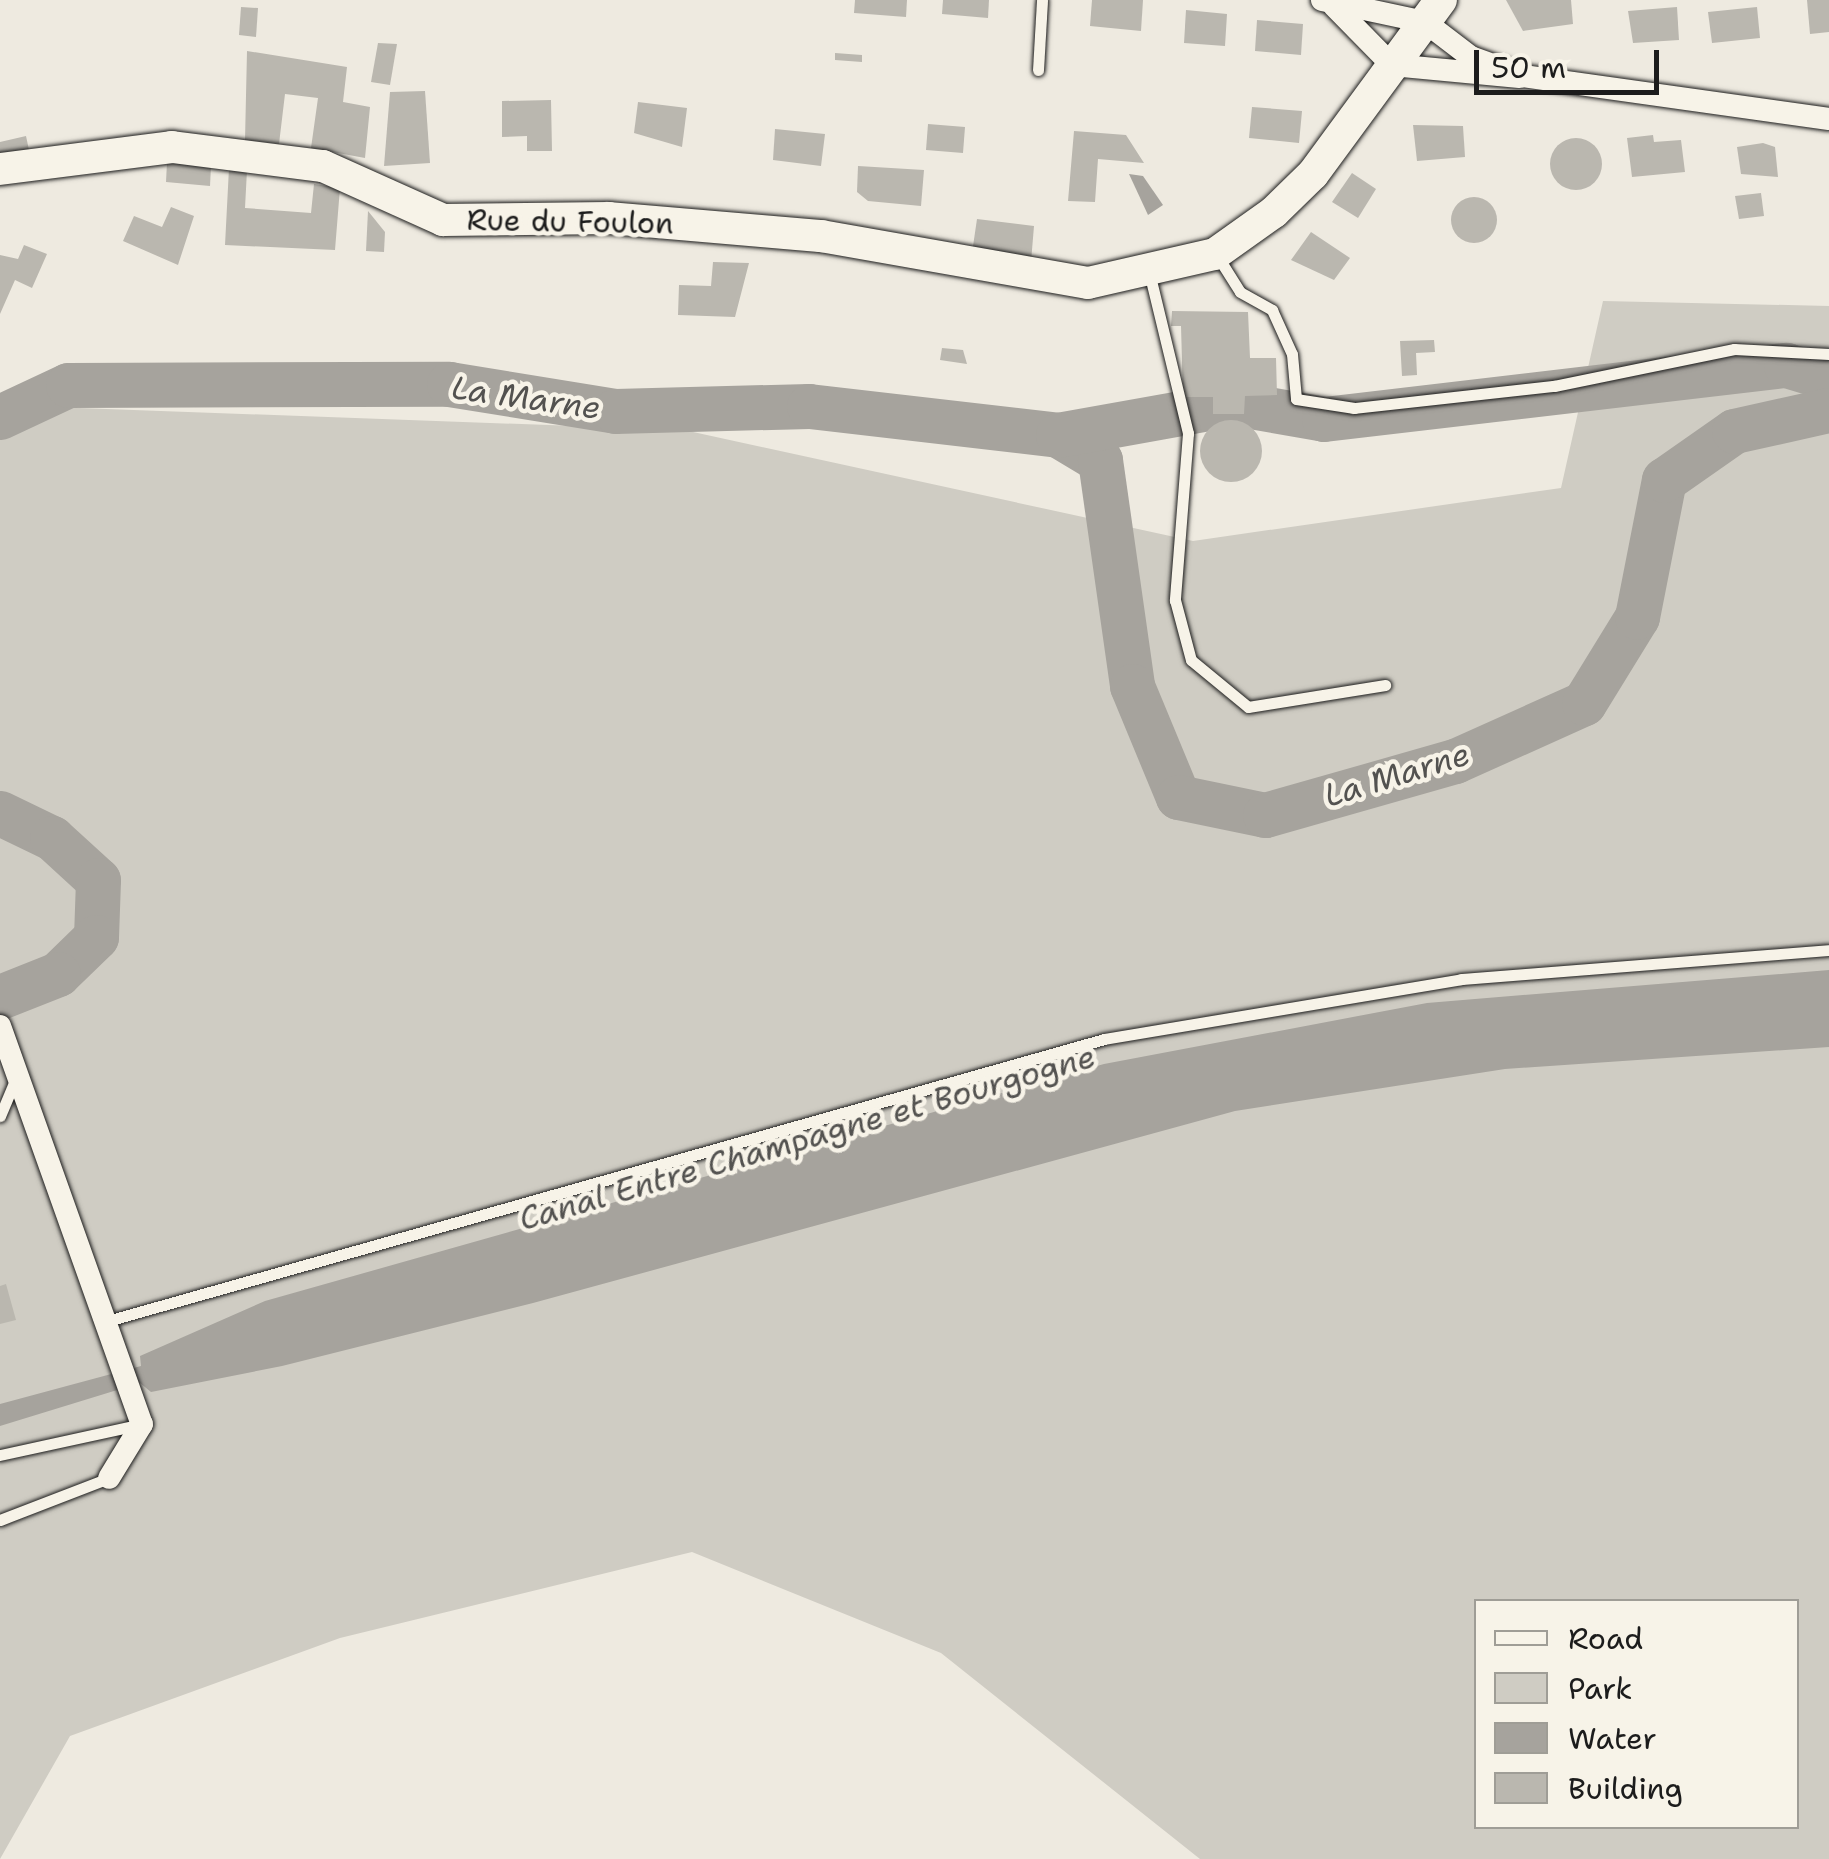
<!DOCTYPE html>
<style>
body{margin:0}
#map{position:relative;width:1829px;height:1859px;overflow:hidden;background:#eeeae0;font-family:"Shantell Sans",sans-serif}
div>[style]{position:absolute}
.green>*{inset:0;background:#cfccc3}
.water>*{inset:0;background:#a6a39d}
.river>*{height:45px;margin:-22.5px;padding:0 22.5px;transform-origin:22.5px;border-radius:22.5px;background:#a6a39d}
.building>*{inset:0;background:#bab7af}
.round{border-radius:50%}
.roads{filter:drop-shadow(0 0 2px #1c1c1c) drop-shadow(0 0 2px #1c1c1c)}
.lane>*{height:11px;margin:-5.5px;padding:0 5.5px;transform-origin:5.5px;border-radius:5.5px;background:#f7f3e8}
.street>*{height:22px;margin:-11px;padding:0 11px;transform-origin:11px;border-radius:11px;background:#f7f3e8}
.secondary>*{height:32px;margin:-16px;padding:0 16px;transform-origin:16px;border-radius:16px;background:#f7f3e8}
span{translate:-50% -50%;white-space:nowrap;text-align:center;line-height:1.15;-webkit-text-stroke:9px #f7f3e8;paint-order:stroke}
.street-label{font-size:30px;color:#1c1c1c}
.water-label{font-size:32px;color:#535250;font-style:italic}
.legend{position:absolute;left:1474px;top:1599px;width:325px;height:230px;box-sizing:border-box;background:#f7f3e8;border:2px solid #9f9d96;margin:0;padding:12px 18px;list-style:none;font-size:30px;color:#1c1c1c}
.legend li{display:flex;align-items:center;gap:20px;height:50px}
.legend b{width:50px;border:2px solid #9f9d96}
.scale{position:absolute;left:1474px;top:50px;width:185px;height:45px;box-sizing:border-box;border:5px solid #1c1c1c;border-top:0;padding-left:12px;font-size:30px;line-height:35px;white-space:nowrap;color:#1c1c1c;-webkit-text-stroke:8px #f7f3e8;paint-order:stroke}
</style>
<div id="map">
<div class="green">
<div style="clip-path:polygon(evenodd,1603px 301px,1829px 306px,1829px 1859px,1200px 1859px,941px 1653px,692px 1552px,340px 1638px,70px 1736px,0 1859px,0 429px,52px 407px,684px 430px,1193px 541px,1561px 488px,1603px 301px,1476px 1602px,1796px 1602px,1796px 1826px,1476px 1826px,1476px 1602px)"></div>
</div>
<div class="water">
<div style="clip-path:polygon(1129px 174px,1143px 176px,1163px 205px,1148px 215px)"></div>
<div style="clip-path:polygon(1829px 970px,1829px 1047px,1505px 1069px,1235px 1111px,533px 1303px,282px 1366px,151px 1392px,140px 1383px,0 1426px,0 1404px,141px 1366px,140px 1356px,265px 1301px,1104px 1064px,1427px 1003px)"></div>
</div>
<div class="river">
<div style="left:1245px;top:405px;width:80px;rotate:10deg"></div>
<div style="left:1324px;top:419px;width:465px;rotate:-6.7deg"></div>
<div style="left:1786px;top:365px;width:45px;rotate:16.8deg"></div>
<div style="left:0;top:417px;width:75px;rotate:-25.2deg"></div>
<div style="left:68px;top:385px;width:381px;rotate:-0.2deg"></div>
<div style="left:449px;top:384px;width:168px;rotate:9.2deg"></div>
<div style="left:615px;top:411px;width:194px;rotate:-1.5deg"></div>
<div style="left:809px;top:406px;width:251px;rotate:6.6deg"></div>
<div style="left:1058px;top:435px;width:49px;rotate:30.8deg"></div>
<div style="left:1100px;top:460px;width:228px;rotate:81.9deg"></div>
<div style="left:1132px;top:686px;width:120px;rotate:67.5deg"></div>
<div style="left:1178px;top:797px;width:89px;rotate:11.7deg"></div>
<div style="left:1265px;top:815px;width:198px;rotate:-15.9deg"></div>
<div style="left:1455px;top:761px;width:141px;rotate:-24.2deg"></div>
<div style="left:1584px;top:703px;width:101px;rotate:-58.4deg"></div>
<div style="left:1637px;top:617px;width:140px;rotate:-78.9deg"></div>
<div style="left:1664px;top:480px;width:85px;rotate:-35deg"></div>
<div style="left:1734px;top:431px;width:97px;rotate:-12.5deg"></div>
<div style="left:1058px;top:435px;width:158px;rotate:-10.2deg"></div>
<div style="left:0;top:813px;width:58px;rotate:25.7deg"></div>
<div style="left:52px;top:838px;width:62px;rotate:42.4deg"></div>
<div style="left:98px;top:880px;width:57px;rotate:92deg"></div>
<div style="left:96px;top:937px;width:53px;rotate:135.8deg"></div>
<div style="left:58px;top:974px;width:62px;rotate:158.4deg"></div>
</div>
<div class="building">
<div style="clip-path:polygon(855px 0,907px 0,906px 17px,854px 13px)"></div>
<div style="clip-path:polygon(943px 0,989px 0,988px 18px,942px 14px)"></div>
<div style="clip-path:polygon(1092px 0,1143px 0,1141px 31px,1090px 26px)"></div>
<div style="clip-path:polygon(1506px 0,1571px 0,1573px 24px,1523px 31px)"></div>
<div style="clip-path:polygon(1807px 0,1829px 0,1829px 32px,1810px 34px)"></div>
<div style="clip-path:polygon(241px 7px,258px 8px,256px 37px,239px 35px)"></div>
<div style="clip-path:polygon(1677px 7px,1679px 40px,1633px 43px,1628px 11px)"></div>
<div style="clip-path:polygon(1757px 7px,1760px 38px,1712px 43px,1708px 12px)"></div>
<div style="clip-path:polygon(1186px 10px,1227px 14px,1225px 46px,1184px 43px)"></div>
<div style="clip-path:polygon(1257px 20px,1303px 24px,1301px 55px,1255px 51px)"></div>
<div style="clip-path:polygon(378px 43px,397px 44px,390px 85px,371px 82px)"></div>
<div style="clip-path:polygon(247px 51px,347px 67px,343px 102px,370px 107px,365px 158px,311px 148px,318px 98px,285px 94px,279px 144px,245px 140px)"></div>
<div style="clip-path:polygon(835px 53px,862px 55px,862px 62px,835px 60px)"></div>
<div style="clip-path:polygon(425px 91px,430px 163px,384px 166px,390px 92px)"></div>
<div style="clip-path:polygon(551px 100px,552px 151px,527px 151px,527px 136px,502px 137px,502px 101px)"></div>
<div style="clip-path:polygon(638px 102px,687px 108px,682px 147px,634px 133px)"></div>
<div style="clip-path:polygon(1252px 107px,1302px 111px,1299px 143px,1249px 138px)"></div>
<div style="clip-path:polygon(928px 124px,965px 127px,963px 153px,926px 150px)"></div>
<div style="clip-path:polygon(1413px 125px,1463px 126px,1465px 157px,1417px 161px)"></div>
<div style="clip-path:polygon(775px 129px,825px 134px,821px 166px,773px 160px)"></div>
<div style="clip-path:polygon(1074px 131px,1126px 135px,1144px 163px,1098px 159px,1095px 202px,1068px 201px)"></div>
<div style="clip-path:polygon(1653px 135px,1654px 142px,1681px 140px,1685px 172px,1632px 177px,1627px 138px)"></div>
<div style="clip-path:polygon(26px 136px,29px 150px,0 157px,0 142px)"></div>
<div class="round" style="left:1550px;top:138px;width:52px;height:52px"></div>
<div style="clip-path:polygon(1763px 143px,1775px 147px,1778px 177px,1741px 174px,1737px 147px)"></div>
<div style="clip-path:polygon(167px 162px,211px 166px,210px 186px,166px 182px)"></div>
<div style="clip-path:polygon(858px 166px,924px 170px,921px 206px,868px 201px,857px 192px)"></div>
<div style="clip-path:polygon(229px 168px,247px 170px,245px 208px,311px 213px,314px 184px,340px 188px,335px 250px,225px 245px)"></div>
<div style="clip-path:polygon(1352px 173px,1376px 189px,1358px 218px,1332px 202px)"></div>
<div style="clip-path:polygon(1761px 193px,1764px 216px,1739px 219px,1735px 196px)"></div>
<div class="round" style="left:1451px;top:197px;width:46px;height:46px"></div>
<div style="clip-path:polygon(171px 207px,194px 216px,178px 265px,123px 241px,134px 216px,162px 227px)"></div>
<div style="clip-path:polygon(368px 211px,385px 232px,384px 252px,366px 251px)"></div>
<div style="clip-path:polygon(977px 219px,1034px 226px,1031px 262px,972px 253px)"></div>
<div style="clip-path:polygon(1311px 232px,1350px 258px,1334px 280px,1291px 260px)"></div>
<div style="clip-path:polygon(24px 245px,47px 254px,32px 288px,15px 280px,0 314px,0 255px,18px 259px)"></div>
<div style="clip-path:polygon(713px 262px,749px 263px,735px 317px,678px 315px,679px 285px,711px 286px)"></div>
<div style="clip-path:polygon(1172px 311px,1248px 312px,1250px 358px,1276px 358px,1277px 395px,1245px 396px,1244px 414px,1213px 414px,1213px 397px,1183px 397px,1181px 326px,1171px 326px)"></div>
<div style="clip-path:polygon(1434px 340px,1435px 352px,1416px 353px,1417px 375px,1402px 376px,1400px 341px)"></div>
<div style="clip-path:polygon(942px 348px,963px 350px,967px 364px,940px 360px)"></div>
<div class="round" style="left:1200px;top:420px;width:62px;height:62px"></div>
<div style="clip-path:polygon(6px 1284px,16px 1320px,0 1324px,0 1286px)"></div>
</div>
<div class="roads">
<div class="lane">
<div style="left:1038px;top:70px;width:70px;rotate:-86.7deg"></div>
<div style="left:1218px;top:257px;width:41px;rotate:57.8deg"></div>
<div style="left:1240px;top:292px;width:37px;rotate:29deg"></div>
<div style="left:1272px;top:310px;width:48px;rotate:65.6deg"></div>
<div style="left:1292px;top:354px;width:45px;rotate:84.9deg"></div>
<div style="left:1296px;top:399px;width:59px;rotate:8.8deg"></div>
<div style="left:1354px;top:408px;width:201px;rotate:-6.3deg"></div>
<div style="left:1554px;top:386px;width:184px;rotate:-11.6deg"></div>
<div style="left:1734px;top:349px;width:95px;rotate:3deg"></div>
<div style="left:1150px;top:276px;width:162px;rotate:76.4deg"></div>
<div style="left:1188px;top:433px;width:168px;rotate:94.5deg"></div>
<div style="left:1175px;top:600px;width:62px;rotate:75.1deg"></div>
<div style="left:1191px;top:660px;width:74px;rotate:39.5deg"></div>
<div style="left:1248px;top:707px;width:139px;rotate:-9.1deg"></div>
<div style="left:0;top:1116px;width:41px;rotate:-67.2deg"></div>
<div style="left:107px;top:1321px;width:1036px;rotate:-15.79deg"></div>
<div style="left:1104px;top:1039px;width:362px;rotate:-9.5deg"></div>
<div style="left:1461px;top:979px;width:369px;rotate:-4.5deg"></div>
<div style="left:0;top:1455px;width:145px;rotate:-12.3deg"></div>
<div style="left:0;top:1520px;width:117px;rotate:-21.1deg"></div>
</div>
<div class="street">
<div style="left:1322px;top:0;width:105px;rotate:12.1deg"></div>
<div style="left:1425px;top:22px;width:58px;rotate:37.3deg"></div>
<div style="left:1471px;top:57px;width:55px;rotate:20.1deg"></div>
<div style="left:1523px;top:76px;width:309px;rotate:8deg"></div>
<div style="left:1334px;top:6px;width:83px;rotate:45.5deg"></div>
<div style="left:1392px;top:65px;width:128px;rotate:5.4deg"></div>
<div style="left:0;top:1026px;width:423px;rotate:70.4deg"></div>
<div style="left:142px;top:1424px;width:63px;rotate:121.4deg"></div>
</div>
<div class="secondary">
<div style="left:0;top:169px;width:173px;rotate:-7.3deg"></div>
<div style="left:172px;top:147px;width:152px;rotate:7.2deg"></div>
<div style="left:323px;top:166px;width:132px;rotate:24.2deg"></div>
<div style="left:443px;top:220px;width:166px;rotate:-0.7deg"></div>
<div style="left:609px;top:218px;width:213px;rotate:4.9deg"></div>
<div style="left:821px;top:236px;width:271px;rotate:10deg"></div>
<div style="left:1088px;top:283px;width:130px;rotate:-12.9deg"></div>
<div style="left:1215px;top:254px;width:72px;rotate:-35.4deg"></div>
<div style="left:1274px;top:212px;width:54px;rotate:-44.3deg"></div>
<div style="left:1313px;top:174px;width:216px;rotate:-53.7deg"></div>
</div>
</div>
<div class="street-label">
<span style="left:570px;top:222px;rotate:1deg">Rue du Foulon</span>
</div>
<div class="water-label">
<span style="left:526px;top:398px;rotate:8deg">La Marne</span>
<span style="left:1397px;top:775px;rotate:-17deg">La Marne</span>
<span style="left:807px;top:1138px;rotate:-16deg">Canal Entre Champagne et Bourgogne</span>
</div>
<ul class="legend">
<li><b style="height:12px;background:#f7f3e8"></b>Road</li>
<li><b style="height:28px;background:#cfccc3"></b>Park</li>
<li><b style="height:28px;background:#a6a39d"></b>Water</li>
<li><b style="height:28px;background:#bab7af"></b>Building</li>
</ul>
<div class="scale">50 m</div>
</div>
